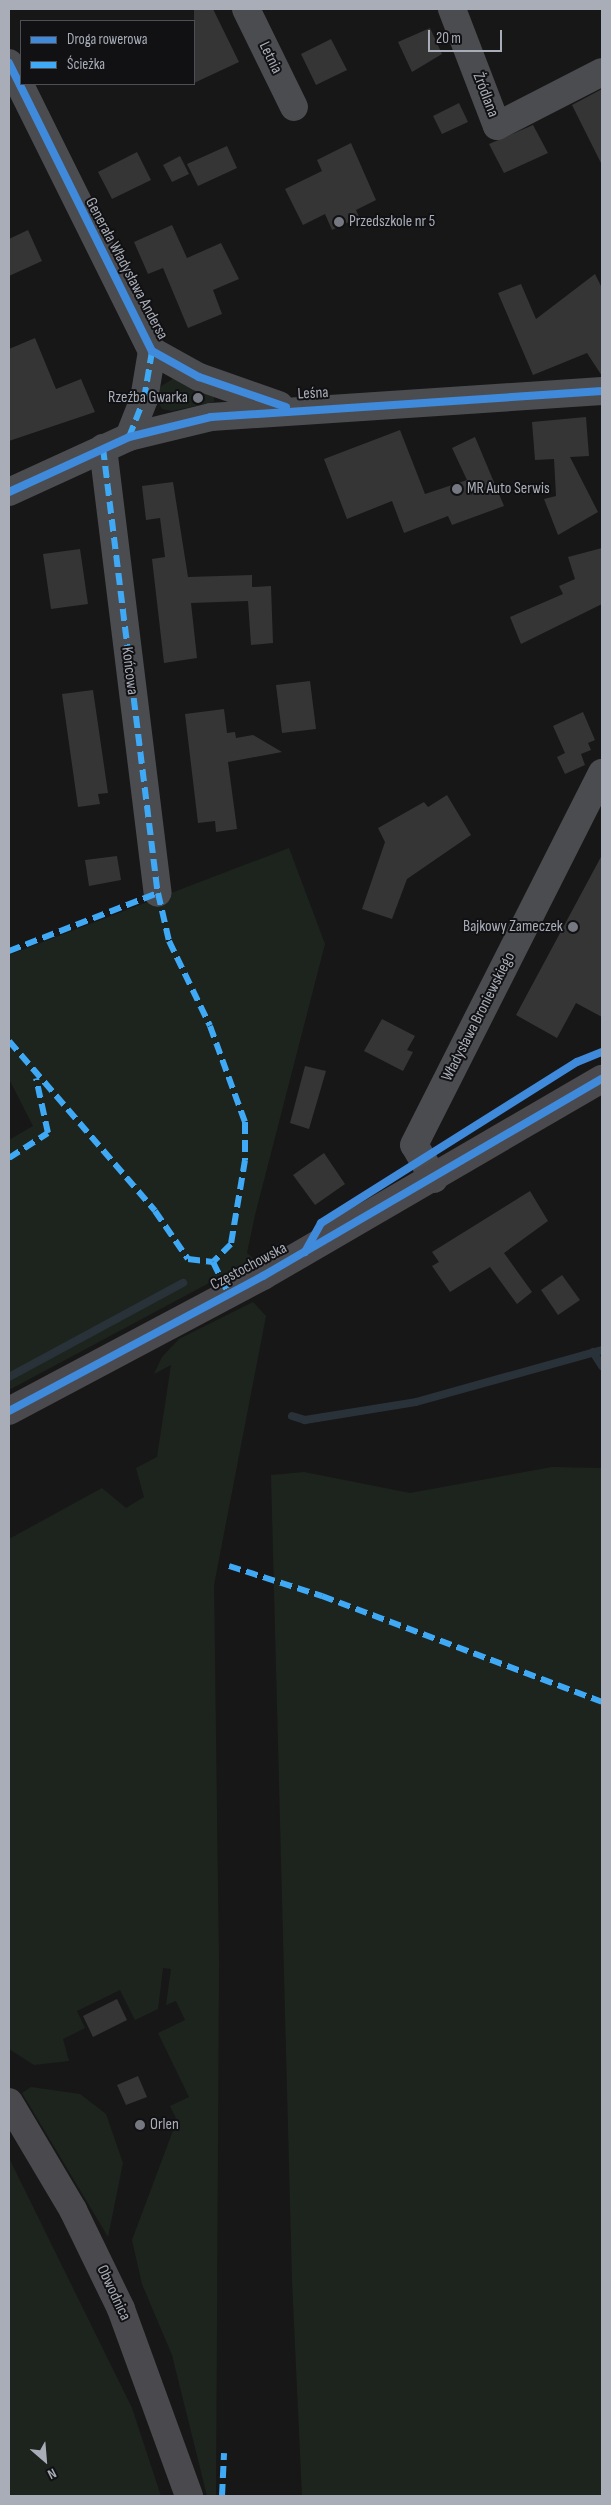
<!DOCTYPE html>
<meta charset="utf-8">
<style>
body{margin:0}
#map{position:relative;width:611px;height:2505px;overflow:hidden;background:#171717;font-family:"Sofia Sans Condensed",sans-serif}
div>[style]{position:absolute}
.green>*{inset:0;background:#1d241e}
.stream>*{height:8px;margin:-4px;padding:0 4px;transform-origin:4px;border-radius:4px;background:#2a3239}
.building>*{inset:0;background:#353536}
.street>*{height:28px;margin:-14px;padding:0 14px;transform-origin:14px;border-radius:14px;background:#4b4c50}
.secondary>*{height:28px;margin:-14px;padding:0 14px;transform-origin:14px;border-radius:14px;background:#4a4a4e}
.quiet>*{height:6px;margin-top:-3px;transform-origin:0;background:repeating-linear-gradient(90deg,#3fa9f5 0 12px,transparent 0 18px)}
.cycleway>*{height:8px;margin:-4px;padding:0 4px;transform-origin:4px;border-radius:4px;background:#408adc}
.dots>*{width:14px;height:14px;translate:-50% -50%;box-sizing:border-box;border:2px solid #111113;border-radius:50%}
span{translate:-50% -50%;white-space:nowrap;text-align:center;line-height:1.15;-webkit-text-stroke:4px #111113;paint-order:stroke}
.street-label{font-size:16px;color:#a8adb8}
.poi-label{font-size:16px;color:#a8adb8}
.left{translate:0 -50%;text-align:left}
.right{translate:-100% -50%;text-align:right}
.frame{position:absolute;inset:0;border:10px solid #a8adb8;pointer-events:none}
.legend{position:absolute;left:20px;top:20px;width:175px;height:65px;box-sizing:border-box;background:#111113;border:1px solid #4d4f55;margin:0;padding:6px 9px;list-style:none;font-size:15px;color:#a8adb8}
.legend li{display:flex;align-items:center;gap:10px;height:25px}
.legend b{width:25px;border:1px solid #4d4f55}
.north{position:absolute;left:20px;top:2435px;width:50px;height:50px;-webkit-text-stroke:4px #111113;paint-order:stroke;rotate:153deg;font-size:14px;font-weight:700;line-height:20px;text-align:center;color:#a8adb8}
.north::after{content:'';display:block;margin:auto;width:18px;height:22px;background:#a8adb8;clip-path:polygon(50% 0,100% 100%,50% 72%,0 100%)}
.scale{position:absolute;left:428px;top:30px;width:74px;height:22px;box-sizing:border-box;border:2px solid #a8adb8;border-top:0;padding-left:6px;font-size:15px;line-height:18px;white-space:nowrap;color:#a8adb8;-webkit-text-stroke:4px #111113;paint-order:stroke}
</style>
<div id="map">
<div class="green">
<div style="clip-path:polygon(174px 378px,214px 396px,214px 402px,172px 411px,162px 409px,157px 400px,160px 387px)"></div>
<div style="clip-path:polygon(289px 848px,325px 944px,255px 1215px,247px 1253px,254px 1259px,9px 1390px,9px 1140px,33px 1126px,9px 1079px,9px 955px)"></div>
<div style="clip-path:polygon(253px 1302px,266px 1316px,214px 1585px,219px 1963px,216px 2496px,207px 2496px,172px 2355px,142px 2284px,132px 2240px,177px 2120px,170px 2106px,189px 2097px,158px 2033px,185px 2020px,176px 2001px,166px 2005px,171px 1969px,163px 1968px,158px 2009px,135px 2020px,120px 1990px,77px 2011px,85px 2028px,63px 2039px,69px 2061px,34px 2065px,9px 2049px,9px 1539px,102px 1488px,126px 1508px,144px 1497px,136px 1468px,157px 1457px,171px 1365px,154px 1374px,162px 1357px,179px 1339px)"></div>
<div style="clip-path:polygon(552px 1467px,602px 1468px,602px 2496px,302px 2496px,292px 2281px,271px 1475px,304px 1472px,410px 1493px)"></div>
<div style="clip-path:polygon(31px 2087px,80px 2094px,106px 2114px,123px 2163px,108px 2237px,22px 2093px)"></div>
<div style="clip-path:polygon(9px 2158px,132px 2408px,161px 2496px,9px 2496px)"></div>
</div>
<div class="stream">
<div style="left:593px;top:1352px;width:17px;rotate:57deg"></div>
<div style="left:9px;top:1377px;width:198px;rotate:-28.4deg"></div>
<div style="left:292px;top:1416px;width:14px;rotate:17deg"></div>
<div style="left:305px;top:1420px;width:112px;rotate:-9.2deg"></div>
<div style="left:416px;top:1402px;width:193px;rotate:-15.6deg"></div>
</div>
<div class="building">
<div style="clip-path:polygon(194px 9px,213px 9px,239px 62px,194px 83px)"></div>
<div style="clip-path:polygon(430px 28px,442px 54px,412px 72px,398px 42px)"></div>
<div style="clip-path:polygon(331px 39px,347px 70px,316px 85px,301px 54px)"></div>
<div style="clip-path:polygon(602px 89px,602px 165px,572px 105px)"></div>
<div style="clip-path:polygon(459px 103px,468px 122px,442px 134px,433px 116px)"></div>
<div style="clip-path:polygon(533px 125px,548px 153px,504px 173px,489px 144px)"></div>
<div style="clip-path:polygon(351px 143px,376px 200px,356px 210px,359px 217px,332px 230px,325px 214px,303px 225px,285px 189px,322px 171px,317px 160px)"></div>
<div style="clip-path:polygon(227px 146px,237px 168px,198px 186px,187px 164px)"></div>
<div style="clip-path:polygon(137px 152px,151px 180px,112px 199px,98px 172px)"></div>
<div style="clip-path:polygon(180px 156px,189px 174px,172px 182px,163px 165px)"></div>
<div style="clip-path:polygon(172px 225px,187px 258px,221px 243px,239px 279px,213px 290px,222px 314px,188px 328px,163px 268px,148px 274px,134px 242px)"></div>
<div style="clip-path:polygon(28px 230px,42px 261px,9px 276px,9px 239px)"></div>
<div style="clip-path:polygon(595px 274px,602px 288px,602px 376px,587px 353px,533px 375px,498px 293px,521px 284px,536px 319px)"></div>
<div style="clip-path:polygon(35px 338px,56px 389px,81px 379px,95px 412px,9px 441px,9px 349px)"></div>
<div style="clip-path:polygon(586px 417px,589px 456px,570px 457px,598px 512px,558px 535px,544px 499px,556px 496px,554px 459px,535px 460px,532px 422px)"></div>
<div style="clip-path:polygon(400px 430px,425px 494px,467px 480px,452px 448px,475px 437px,504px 506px,452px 525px,448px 516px,404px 533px,392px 501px,347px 519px,324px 459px)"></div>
<div style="clip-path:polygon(173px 482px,188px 577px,252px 575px,252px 587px,271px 586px,273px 643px,251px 645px,248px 601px,191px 603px,197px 658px,164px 663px,152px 559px,165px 557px,160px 518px,146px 520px,142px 486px)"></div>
<div style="clip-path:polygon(602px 548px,602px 604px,521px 644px,510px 617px,563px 594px,559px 586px,575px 579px,568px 557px)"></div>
<div style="clip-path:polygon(80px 549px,88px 604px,51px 609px,43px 554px)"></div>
<div style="clip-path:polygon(310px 681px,316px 729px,282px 733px,276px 685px)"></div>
<div style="clip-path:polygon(93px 690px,108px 793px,98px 794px,100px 804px,78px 807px,62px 694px)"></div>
<div style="clip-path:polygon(224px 709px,227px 733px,235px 732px,236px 738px,253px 735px,282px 752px,228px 762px,237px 829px,216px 832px,215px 821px,198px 823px,185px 714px)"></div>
<div style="clip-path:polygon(583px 712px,595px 740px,588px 743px,591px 750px,581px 754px,585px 765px,565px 774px,557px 757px,565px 753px,553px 726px)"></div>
<div style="clip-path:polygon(447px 795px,471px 835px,407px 879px,392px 919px,362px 909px,385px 842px,378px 828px,424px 802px,428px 807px)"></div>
<div style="clip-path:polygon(602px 855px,602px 1017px,576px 1003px,557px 1038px,516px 1015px)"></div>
<div style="clip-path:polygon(117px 856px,121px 880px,89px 886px,85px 860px)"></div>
<div style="clip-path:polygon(382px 1019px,415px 1036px,407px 1050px,413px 1052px,403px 1071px,364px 1051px)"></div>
<div style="clip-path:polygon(305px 1066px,326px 1071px,309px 1129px,290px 1123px)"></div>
<div style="clip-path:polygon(324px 1153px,345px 1184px,315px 1205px,293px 1175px)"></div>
<div style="clip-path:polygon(530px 1191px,548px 1221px,504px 1253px,532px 1292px,517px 1304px,490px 1267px,450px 1292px,432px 1266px,439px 1262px,432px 1252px)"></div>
<div style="clip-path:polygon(562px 1275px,580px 1300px,558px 1315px,541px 1290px)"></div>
<div style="clip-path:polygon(117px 1999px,127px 2020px,93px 2037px,83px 2016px)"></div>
<div style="clip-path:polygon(138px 2076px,147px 2097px,126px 2105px,117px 2085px)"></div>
</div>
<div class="street">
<div style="left:246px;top:9px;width:109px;rotate:63.9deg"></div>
<div style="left:452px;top:9px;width:125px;rotate:69deg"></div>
<div style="left:497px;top:126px;width:118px;rotate:-27.2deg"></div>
<div style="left:9px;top:63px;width:322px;rotate:63.6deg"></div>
<div style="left:152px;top:351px;width:54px;rotate:29deg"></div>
<div style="left:199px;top:377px;width:85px;rotate:19.3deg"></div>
<div style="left:129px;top:437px;width:41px;rotate:-68.5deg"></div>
<div style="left:144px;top:399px;width:49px;rotate:-80.5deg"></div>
<div style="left:103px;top:448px;width:448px;rotate:83deg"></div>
<div style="left:9px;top:492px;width:132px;rotate:-24.6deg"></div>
<div style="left:129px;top:437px;width:84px;rotate:-13.7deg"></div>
<div style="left:211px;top:417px;width:392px;rotate:-3.8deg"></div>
<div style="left:434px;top:1179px;width:39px;rotate:-120deg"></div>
<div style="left:414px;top:1145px;width:417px;rotate:-63.2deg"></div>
</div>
<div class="secondary">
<div style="left:9px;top:1411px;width:288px;rotate:-28deg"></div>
<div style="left:263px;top:1276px;width:392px;rotate:-30.2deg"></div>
<div style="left:9px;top:2102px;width:126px;rotate:59.3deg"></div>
<div style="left:73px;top:2210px;width:110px;rotate:64.1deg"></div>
<div style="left:121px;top:2309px;width:199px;rotate:70deg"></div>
</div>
<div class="quiet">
<div style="left:129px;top:437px;width:41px;rotate:-68.5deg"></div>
<div style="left:144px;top:399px;width:49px;rotate:-80.5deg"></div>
<div style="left:103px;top:448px;width:448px;rotate:83deg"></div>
<div style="left:158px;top:893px;width:49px;rotate:77.1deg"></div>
<div style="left:169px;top:941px;width:94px;rotate:64.2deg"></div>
<div style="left:210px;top:1026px;width:102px;rotate:70deg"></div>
<div style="left:245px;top:1122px;width:38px;rotate:90deg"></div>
<div style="left:245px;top:1160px;width:85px;rotate:99.5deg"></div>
<div style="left:231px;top:1244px;width:25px;rotate:135deg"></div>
<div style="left:9px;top:951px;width:160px;rotate:-21.3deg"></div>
<div style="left:9px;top:1041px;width:224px;rotate:49.3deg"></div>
<div style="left:155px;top:1211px;width:58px;rotate:55.5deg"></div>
<div style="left:188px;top:1259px;width:25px;rotate:7deg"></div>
<div style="left:213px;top:1262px;width:34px;rotate:64deg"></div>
<div style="left:9px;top:1158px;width:46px;rotate:-32.7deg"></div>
<div style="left:48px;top:1133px;width:56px;rotate:-102.3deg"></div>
<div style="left:229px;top:1566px;width:98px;rotate:17.9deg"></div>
<div style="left:322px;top:1596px;width:299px;rotate:20.7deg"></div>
<div style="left:222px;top:2496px;width:43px;rotate:-87.3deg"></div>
</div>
<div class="cycleway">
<div style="left:9px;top:63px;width:322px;rotate:63.6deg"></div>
<div style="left:152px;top:351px;width:54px;rotate:29deg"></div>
<div style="left:199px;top:377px;width:92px;rotate:19deg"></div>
<div style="left:9px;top:492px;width:132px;rotate:-24.6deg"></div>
<div style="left:129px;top:437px;width:84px;rotate:-13.7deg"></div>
<div style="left:211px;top:417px;width:392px;rotate:-3.8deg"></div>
<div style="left:305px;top:1252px;width:33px;rotate:-61deg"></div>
<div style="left:321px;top:1223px;width:302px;rotate:-32.2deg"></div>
<div style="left:577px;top:1062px;width:27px;rotate:-22deg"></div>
<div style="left:9px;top:1411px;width:288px;rotate:-28deg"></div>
<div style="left:263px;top:1276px;width:392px;rotate:-30.2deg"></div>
</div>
<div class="dots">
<div style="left:339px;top:222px;background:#757880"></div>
<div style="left:198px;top:398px;background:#757880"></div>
<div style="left:457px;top:489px;background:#757880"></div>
<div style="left:573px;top:927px;background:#757880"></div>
<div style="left:140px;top:2125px;background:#757880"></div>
</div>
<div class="street-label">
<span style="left:270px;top:58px;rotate:64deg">Letnia</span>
<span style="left:485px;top:95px;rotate:69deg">Źródlana</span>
<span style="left:126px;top:269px;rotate:62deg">Generała Władysława Andersa</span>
<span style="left:313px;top:394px;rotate:-3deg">Leśna</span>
<span style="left:129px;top:671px;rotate:83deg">Końcowa</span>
<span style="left:479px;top:1017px;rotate:-63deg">Władysława Broniewskiego</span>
<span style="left:249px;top:1267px;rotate:-28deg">Częstochowska</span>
<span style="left:113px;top:2293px;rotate:65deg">Obwodnica</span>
</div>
<div class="poi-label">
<span class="left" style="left:349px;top:222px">Przedszkole nr 5</span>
<span class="right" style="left:188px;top:398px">Rzeźba Gwarka</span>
<span class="left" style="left:467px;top:489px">MR Auto Serwis</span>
<span class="right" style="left:563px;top:927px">Bajkowy Zameczek</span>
<span class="left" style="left:150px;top:2125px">Orlen</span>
</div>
<div class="frame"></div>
<ul class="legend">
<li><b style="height:6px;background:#408adc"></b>Droga rowerowa</li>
<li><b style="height:6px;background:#3fa9f5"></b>Ścieżka</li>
</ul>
<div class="north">N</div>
<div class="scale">20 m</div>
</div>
